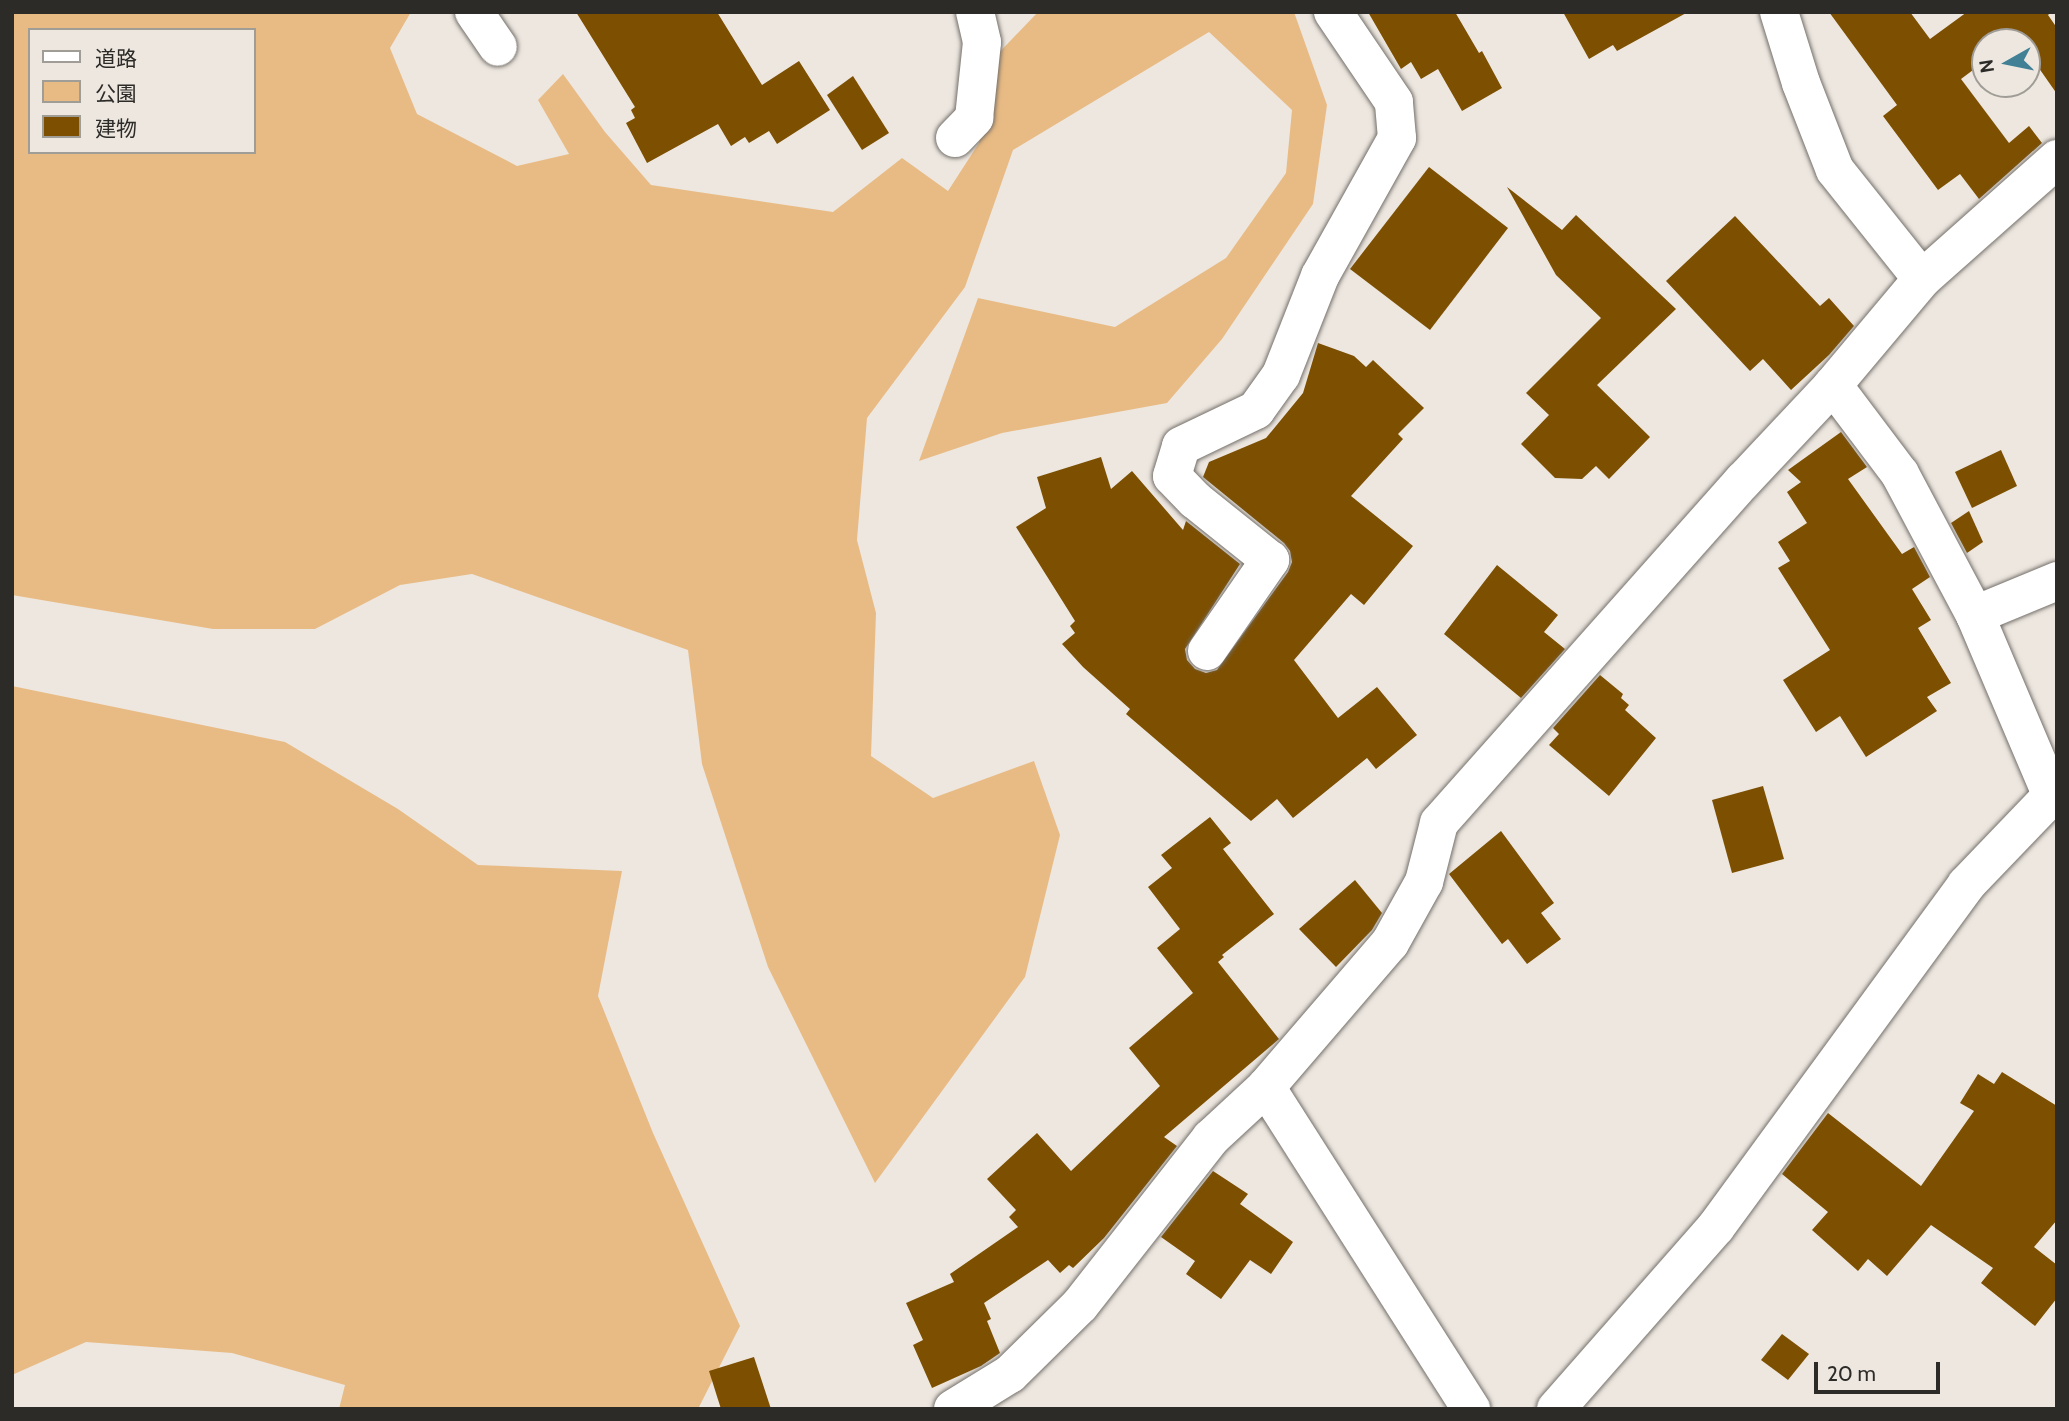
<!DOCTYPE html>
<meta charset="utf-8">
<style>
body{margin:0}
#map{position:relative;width:2069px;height:1421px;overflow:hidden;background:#ede7e0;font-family:Cabin,"Noto Sans JP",sans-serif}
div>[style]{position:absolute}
.green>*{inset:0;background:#e9bb84}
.building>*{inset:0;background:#7d4f00}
.roads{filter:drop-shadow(0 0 2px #746f69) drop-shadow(0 0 2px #746f69)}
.minor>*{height:38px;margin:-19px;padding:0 19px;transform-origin:19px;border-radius:19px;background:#fff}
span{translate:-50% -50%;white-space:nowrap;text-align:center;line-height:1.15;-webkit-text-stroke:7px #ede7e0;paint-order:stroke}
.frame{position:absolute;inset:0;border:14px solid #2d2b28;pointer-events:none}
.legend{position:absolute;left:28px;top:28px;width:228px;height:126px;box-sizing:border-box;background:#ede7e0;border:2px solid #a09c96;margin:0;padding:9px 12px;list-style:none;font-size:21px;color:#2d2b28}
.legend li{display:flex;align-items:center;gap:14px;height:35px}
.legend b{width:35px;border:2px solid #a09c96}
.north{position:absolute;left:1971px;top:28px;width:70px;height:70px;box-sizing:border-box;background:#ede7e0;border:2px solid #a09c96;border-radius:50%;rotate:261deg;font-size:19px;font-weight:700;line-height:28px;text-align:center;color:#2d2b28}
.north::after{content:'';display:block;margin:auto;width:24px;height:32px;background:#418095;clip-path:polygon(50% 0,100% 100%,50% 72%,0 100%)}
.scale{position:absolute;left:1814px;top:1362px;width:126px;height:32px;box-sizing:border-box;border:4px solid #2d2b28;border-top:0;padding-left:9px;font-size:21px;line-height:24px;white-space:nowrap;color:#2d2b28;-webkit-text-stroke:5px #ede7e0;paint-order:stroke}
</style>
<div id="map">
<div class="green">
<div style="clip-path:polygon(evenodd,12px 12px,411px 12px,390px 48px,417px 114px,517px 166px,569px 154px,538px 100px,563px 74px,605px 132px,651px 185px,833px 212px,902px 158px,948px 191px,979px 143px,992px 60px,1038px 12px,1294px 12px,1327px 105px,1313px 204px,1222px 339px,1167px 403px,1002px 433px,919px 461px,978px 298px,1115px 327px,1226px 258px,1286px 173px,1292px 110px,1209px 32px,1013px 150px,965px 287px,867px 418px,857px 540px,876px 613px,871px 756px,933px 798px,1034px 761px,1060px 835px,1025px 977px,875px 1183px,768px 967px,702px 764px,688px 650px,472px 574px,400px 585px,315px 629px,213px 629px,12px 595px,12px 12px,30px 30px,254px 30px,254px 152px,30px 152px,30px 30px)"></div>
<div style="clip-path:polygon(12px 686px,285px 742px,398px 809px,478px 865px,622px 871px,598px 996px,653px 1133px,740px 1326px,699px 1407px,339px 1409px,345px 1385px,232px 1353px,86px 1342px,12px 1375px)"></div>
</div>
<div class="building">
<div style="clip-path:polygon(576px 12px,717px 12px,762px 85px,799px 61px,830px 110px,777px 144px,769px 131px,749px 143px,745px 137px,731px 146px,718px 124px,647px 163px,626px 123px,635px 118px,631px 110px,635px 107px)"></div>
<div style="clip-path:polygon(1368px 12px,1455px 12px,1479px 53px,1482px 51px,1502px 88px,1462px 111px,1438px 69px,1421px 79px,1411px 62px,1401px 69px)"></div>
<div style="clip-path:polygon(1563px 12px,1688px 12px,1617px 51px,1613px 45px,1589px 59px)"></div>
<div style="clip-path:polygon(1829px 12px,1910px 12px,1930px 39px,1967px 12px,2051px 12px,2048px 15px,2057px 28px,2057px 94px,2027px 51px,2027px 42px,2021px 42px,2017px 37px,2011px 42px,1985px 42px,1985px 61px,1961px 79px,2009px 143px,2029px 126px,2042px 143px,1979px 199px,1960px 174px,1938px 190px,1883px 116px,1897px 105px)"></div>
<div style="clip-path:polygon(853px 76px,889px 133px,862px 150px,827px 95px)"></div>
<div style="clip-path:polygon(1429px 167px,1508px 228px,1430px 330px,1350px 269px)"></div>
<div style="clip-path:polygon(1507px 187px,1562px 230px,1576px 215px,1676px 309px,1597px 385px,1650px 437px,1609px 479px,1596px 466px,1582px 479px,1555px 478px,1521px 444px,1549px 415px,1526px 393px,1601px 318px,1556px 275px)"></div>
<div style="clip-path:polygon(1735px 216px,1820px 306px,1829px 298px,1854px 326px,1829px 355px,1791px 390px,1763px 359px,1750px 371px,1666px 281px)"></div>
<div style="clip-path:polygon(1318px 343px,1354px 356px,1366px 367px,1373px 360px,1424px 408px,1398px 434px,1403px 439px,1351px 496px,1413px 546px,1364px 605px,1351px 594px,1294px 660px,1338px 718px,1377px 687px,1417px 735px,1376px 769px,1367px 758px,1293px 818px,1277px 799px,1251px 821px,1126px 714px,1130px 709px,1083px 667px,1062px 644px,1075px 633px,1070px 626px,1075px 621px,1016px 527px,1046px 508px,1037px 477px,1101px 457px,1111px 489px,1132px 471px,1183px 530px,1186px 521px,1240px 564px,1185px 649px,1187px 660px,1195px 669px,1206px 673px,1217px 670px,1288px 572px,1292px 562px,1290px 551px,1284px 543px,1203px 477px,1209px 462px,1266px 438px,1303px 393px)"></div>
<div style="clip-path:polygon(1841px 432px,1867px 467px,1848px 479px,1902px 554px,1914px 547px,1930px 577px,1912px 589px,1931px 620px,1918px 628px,1951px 683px,1927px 697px,1937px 711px,1866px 757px,1840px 716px,1816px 732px,1783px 680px,1830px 650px,1778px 568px,1790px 561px,1778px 542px,1807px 523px,1787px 492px,1801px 482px,1788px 470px)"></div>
<div style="clip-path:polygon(2001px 450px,2017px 486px,1972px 508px,1955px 472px)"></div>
<div style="clip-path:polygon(1969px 511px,1983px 542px,1967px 553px,1951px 523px)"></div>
<div style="clip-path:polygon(1497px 565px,1558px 615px,1544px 632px,1565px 649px,1521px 698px,1444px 634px)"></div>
<div style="clip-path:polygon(1600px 675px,1623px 694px,1621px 698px,1629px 705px,1625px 710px,1656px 738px,1609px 796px,1549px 745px,1559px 734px,1553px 728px)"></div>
<div style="clip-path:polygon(1763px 786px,1784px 859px,1732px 873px,1712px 800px)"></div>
<div style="clip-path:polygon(1210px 817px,1231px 843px,1223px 849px,1274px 914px,1222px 955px,1224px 957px,1218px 962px,1279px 1039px,1164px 1137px,1177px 1146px,1104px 1238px,1073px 1268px,1069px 1265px,1060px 1273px,1048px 1260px,984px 1303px,991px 1319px,987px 1321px,1000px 1353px,981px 1366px,932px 1388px,913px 1345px,923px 1340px,906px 1303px,954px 1282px,950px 1274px,1018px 1227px,1009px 1217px,1016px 1210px,987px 1179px,1037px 1133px,1071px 1171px,1160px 1086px,1129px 1048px,1193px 993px,1157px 948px,1180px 929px,1148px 887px,1172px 868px,1161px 855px)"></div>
<div style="clip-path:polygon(1501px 831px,1554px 903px,1541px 913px,1561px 939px,1527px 964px,1508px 939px,1502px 944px,1449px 874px)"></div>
<div style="clip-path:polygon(1355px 880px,1382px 913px,1372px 930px,1336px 967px,1299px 929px)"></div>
<div style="clip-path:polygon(2002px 1072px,2057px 1106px,2057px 1220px,2034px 1247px,2057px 1265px,2057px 1298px,2035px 1326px,1981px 1283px,1993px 1268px,1931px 1225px,1887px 1276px,1868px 1259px,1858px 1271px,1812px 1230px,1828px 1212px,1782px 1174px,1828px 1113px,1921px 1186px,1974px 1111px,1960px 1103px,1978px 1074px,1994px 1084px)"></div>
<div style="clip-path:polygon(1213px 1171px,1248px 1194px,1240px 1204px,1293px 1242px,1271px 1274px,1250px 1260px,1221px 1299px,1186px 1274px,1195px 1261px,1161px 1237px)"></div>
<div style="clip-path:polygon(1782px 1334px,1809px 1354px,1788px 1380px,1761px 1360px)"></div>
<div style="clip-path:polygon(754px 1357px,771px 1409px,721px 1409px,709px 1371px)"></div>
</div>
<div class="roads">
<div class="minor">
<div style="left:474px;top:12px;width:42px;rotate:55.6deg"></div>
<div style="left:1779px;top:12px;width:74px;rotate:72.8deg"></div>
<div style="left:1801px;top:83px;width:93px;rotate:68.7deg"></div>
<div style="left:1835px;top:170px;width:139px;rotate:51.4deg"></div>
<div style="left:955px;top:138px;width:28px;rotate:-46deg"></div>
<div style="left:974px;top:118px;width:76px;rotate:-84deg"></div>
<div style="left:982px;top:42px;width:31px;rotate:-103deg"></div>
<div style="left:1833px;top:385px;width:111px;rotate:53deg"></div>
<div style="left:1900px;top:474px;width:160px;rotate:62deg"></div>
<div style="left:1975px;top:615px;width:194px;rotate:67deg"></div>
<div style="left:1975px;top:615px;width:89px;rotate:-22.5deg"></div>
<div style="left:1207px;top:651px;width:111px;rotate:-55.3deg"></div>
<div style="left:1270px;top:560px;width:96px;rotate:-141.3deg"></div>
<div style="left:1195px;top:500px;width:33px;rotate:-134deg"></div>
<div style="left:1172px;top:476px;width:31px;rotate:-73deg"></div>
<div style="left:1181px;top:446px;width:83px;rotate:-25.6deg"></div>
<div style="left:1256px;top:410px;width:43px;rotate:-54.5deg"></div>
<div style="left:1281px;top:375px;width:106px;rotate:-68.5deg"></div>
<div style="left:1320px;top:276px;width:158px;rotate:-60.8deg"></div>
<div style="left:1397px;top:138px;width:36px;rotate:-95deg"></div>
<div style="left:1394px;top:102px;width:109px;rotate:-124.1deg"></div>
<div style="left:1266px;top:1087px;width:382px;rotate:57.5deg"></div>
<div style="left:953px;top:1409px;width:67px;rotate:-31.6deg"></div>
<div style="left:1010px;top:1374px;width:98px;rotate:-44.6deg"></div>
<div style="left:1080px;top:1305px;width:212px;rotate:-51.9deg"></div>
<div style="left:1211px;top:1138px;width:75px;rotate:-42.8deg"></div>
<div style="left:1266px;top:1087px;width:190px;rotate:-49.3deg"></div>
<div style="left:1390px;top:943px;width:70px;rotate:-60.9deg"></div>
<div style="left:1424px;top:882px;width:61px;rotate:-75.7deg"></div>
<div style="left:1439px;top:823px;width:458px;rotate:-48.4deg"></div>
<div style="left:1743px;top:481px;width:132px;rotate:-46.8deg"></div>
<div style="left:1833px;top:385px;width:138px;rotate:-50deg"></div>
<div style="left:1922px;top:279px;width:181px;rotate:-41.6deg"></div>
<div style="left:1556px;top:1409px;width:242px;rotate:-48.7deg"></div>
<div style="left:1716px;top:1227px;width:424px;rotate:-53.8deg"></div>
<div style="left:1966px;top:885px;width:132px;rotate:-46.2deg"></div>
</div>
</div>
<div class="frame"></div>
<ul class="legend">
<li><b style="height:9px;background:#fff"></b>道路</li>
<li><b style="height:19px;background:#e9bb84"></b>公園</li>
<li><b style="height:19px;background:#7d4f00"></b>建物</li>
</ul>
<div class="north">N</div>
<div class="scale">20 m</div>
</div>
